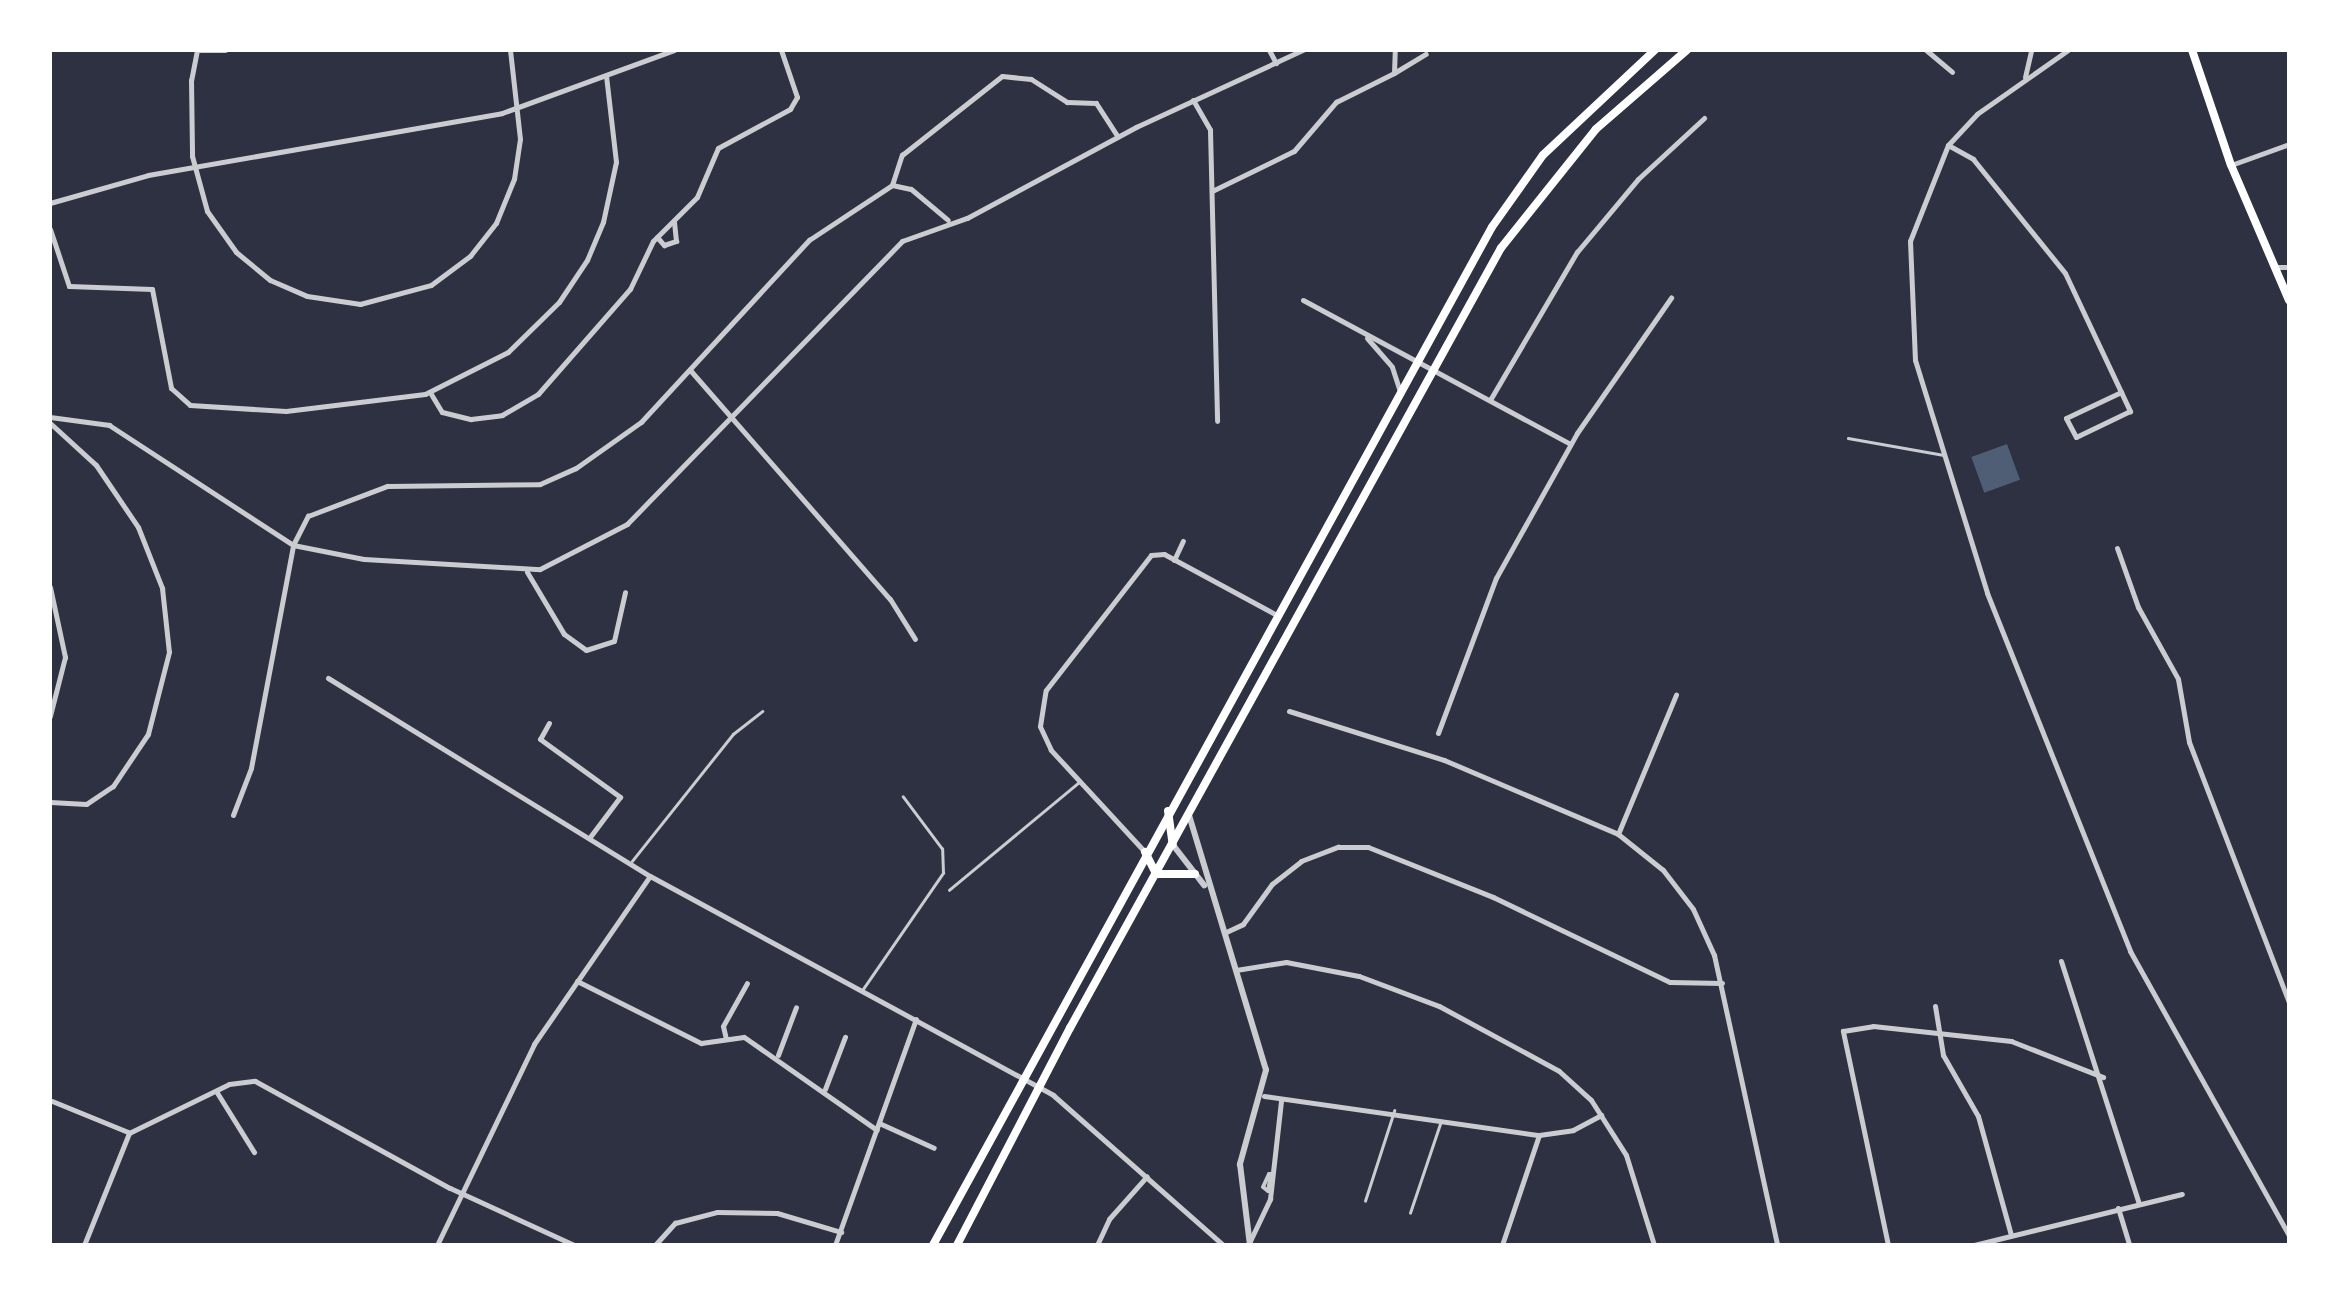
<!DOCTYPE html>
<style>
body{margin:0}
#map{position:relative;width:2339px;height:1295px;overflow:hidden;background:#2d3142;font-family:"Crimson Pro",serif}
div>[style]{position:absolute}
[style*='--x']{left:calc(var(--x)*1px);top:calc(var(--y)*1px);width:calc(var(--w)*1px);rotate:calc(var(--a)*1deg)}
.water>*{inset:0;background:#4f5d75;transform-origin:0 0}
.service>*{height:2.5px;margin:-1.25px;padding:0 1.25px;transform-origin:1.25px;border-radius:1.25px;background:#caccd0}
.pedestrian>*{height:4px;margin:-2px;padding:0 2px;transform-origin:2px;border-radius:2px;background:#caccd0}
.minor>*{height:5px;margin:-2.5px;padding:0 2.5px;transform-origin:2.5px;border-radius:2.5px;background:#caccd0}
.tertiary>*{height:6px;margin:-3px;padding:0 3px;transform-origin:3px;border-radius:3px;background:#caccd0}
.secondary>*{height:8px;margin:-4px;padding:0 4px;transform-origin:4px;border-radius:4px;background:#fff}
.primary>*{height:8px;margin:-4px;padding:0 4px;transform-origin:4px;border-radius:4px;background:#fff}
.tram>*{height:2.5px;margin:-1.25px;padding:0 1.25px;transform-origin:1.25px;border-radius:1.25px;background:#abadb3}
span{translate:-50% -50%;white-space:nowrap;text-align:center;line-height:1.15;-webkit-text-stroke:9px #fff;paint-order:stroke}
.frame{position:absolute;inset:0;border:52px solid #fff;pointer-events:none}
</style>
<div id="map">
<div class="water">
<i style="left:2007px;top:444px;width:38px;height:38px;rotate:70deg"></i>
</div>
<div class="service">
<i style="--x:1848;--y:438;--w:97;--a:10.1"></i>
<i style="--x:632;--y:861;--w:162;--a:-51.5"></i>
<i style="--x:733;--y:734;--w:37;--a:-38"></i>
<i style="--x:949;--y:890;--w:168;--a:-39.7"></i>
<i style="--x:863;--y:989;--w:141;--a:-55.4"></i>
<i style="--x:943;--y:873;--w:24;--a:-92"></i>
<i style="--x:942;--y:849;--w:65;--a:-126.9"></i>
<i style="--x:1365;--y:1201;--w:95;--a:-72.1"></i>
<i style="--x:1410;--y:1213;--w:97;--a:-71.4"></i>
</div>
<div class="pedestrian">
<i style="--x:1269;--y:1174;--w:2;--a:0"></i>
<i style="--x:1271;--y:1174;--w:17;--a:100"></i>
<i style="--x:1268;--y:1191;--w:6;--a:-141"></i>
<i style="--x:1263;--y:1187;--w:14;--a:-65"></i>
</div>
<div class="minor">
<i style="--x:225;--y:50;--w:28;--a:180"></i>
<i style="--x:197;--y:50;--w:31;--a:101"></i>
<i style="--x:191;--y:80;--w:76;--a:89.2"></i>
<i style="--x:192;--y:156;--w:57;--a:74.7"></i>
<i style="--x:207;--y:211;--w:50;--a:54.7"></i>
<i style="--x:236;--y:252;--w:44;--a:39.5"></i>
<i style="--x:270;--y:280;--w:40;--a:23.4"></i>
<i style="--x:307;--y:296;--w:54;--a:8.6"></i>
<i style="--x:360;--y:304;--w:73;--a:-15"></i>
<i style="--x:431;--y:285;--w:49;--a:-36.6"></i>
<i style="--x:470;--y:256;--w:42;--a:-51.8"></i>
<i style="--x:496;--y:223;--w:48;--a:-67.8"></i>
<i style="--x:514;--y:179;--w:40;--a:-81.5"></i>
<i style="--x:520;--y:139;--w:90;--a:-96.4"></i>
<i style="--x:1269;--y:50;--w:15;--a:62"></i>
<i style="--x:1926;--y:50;--w:34;--a:40"></i>
<i style="--x:2068;--y:50;--w:111;--a:144.9"></i>
<i style="--x:1977;--y:114;--w:42;--a:133.1"></i>
<i style="--x:1948;--y:145;--w:103;--a:111.6"></i>
<i style="--x:1910;--y:241;--w:119;--a:87.6"></i>
<i style="--x:1915;--y:360;--w:244;--a:72.8"></i>
<i style="--x:1987;--y:593;--w:386;--a:68.2"></i>
<i style="--x:2130;--y:951;--w:326;--a:60.8"></i>
<i style="--x:1394;--y:73;--w:37;--a:-31"></i>
<i style="--x:2025;--y:77;--w:28;--a:-77"></i>
<i style="--x:1193;--y:100;--w:34;--a:60"></i>
<i style="--x:1210;--y:130;--w:291;--a:88.6"></i>
<i style="--x:1948;--y:145;--w:29;--a:29"></i>
<i style="--x:1973;--y:159;--w:146;--a:51.1"></i>
<i style="--x:2065;--y:273;--w:153;--a:64.8"></i>
<i style="--x:2130;--y:411;--w:60;--a:154.3"></i>
<i style="--x:2076;--y:437;--w:21;--a:-118"></i>
<i style="--x:2066;--y:418;--w:61;--a:-25.3"></i>
<i style="--x:2231;--y:165;--w:62;--a:-19.9"></i>
<i style="--x:892;--y:185;--w:19;--a:12"></i>
<i style="--x:911;--y:189;--w:48;--a:40"></i>
<i style="--x:1212;--y:191;--w:91;--a:-26"></i>
<i style="--x:1294;--y:151;--w:65;--a:-49.4"></i>
<i style="--x:1336;--y:102;--w:65;--a:-26.6"></i>
<i style="--x:1394;--y:73;--w:23;--a:-88"></i>
<i style="--x:50;--y:203;--w:102;--a:-15.9"></i>
<i style="--x:148;--y:175;--w:359;--a:-9.9"></i>
<i style="--x:502;--y:113;--w:183;--a:-20.1"></i>
<i style="--x:50;--y:229;--w:60;--a:71.6"></i>
<i style="--x:69;--y:286;--w:83;--a:2.1"></i>
<i style="--x:152;--y:289;--w:101;--a:79.1"></i>
<i style="--x:171;--y:388;--w:25;--a:42"></i>
<i style="--x:190;--y:405;--w:96;--a:3.6"></i>
<i style="--x:286;--y:411;--w:140;--a:-7"></i>
<i style="--x:425;--y:394;--w:93;--a:-26.8"></i>
<i style="--x:508;--y:352;--w:71;--a:-44.4"></i>
<i style="--x:559;--y:302;--w:50;--a:-56.3"></i>
<i style="--x:587;--y:260;--w:41;--a:-67.2"></i>
<i style="--x:603;--y:222;--w:61;--a:-77.8"></i>
<i style="--x:616;--y:162;--w:87;--a:-96.6"></i>
<i style="--x:657;--y:237;--w:11;--a:49"></i>
<i style="--x:664;--y:245;--w:13;--a:-18"></i>
<i style="--x:676;--y:241;--w:20;--a:-96"></i>
<i style="--x:2275;--y:267;--w:14;--a:0"></i>
<i style="--x:1303;--y:300;--w:303;--a:28.3"></i>
<i style="--x:1367;--y:338;--w:38;--a:49"></i>
<i style="--x:1392;--y:367;--w:26;--a:72"></i>
<i style="--x:690;--y:370;--w:304;--a:48.9"></i>
<i style="--x:890;--y:599;--w:47;--a:58"></i>
<i style="--x:431;--y:394;--w:21;--a:59"></i>
<i style="--x:442;--y:412;--w:30;--a:14"></i>
<i style="--x:471;--y:419;--w:31;--a:-7"></i>
<i style="--x:502;--y:415;--w:42;--a:-30.3"></i>
<i style="--x:538;--y:394;--w:140;--a:-48.8"></i>
<i style="--x:630;--y:289;--w:53;--a:-64.4"></i>
<i style="--x:653;--y:241;--w:62;--a:-45"></i>
<i style="--x:697;--y:197;--w:53;--a:-66.8"></i>
<i style="--x:718;--y:148;--w:82;--a:-28.4"></i>
<i style="--x:790;--y:109;--w:14;--a:-60"></i>
<i style="--x:797;--y:97;--w:50;--a:-108.8"></i>
<i style="--x:1490;--y:400;--w:172;--a:-59.6"></i>
<i style="--x:1577;--y:252;--w:95;--a:-50.1"></i>
<i style="--x:1638;--y:179;--w:90;--a:-42.7"></i>
<i style="--x:50;--y:417;--w:60;--a:7.7"></i>
<i style="--x:109;--y:425;--w:220;--a:33.1"></i>
<i style="--x:293;--y:545;--w:72;--a:11.2"></i>
<i style="--x:364;--y:559;--w:176;--a:3.3"></i>
<i style="--x:540;--y:569;--w:98;--a:-27.3"></i>
<i style="--x:627;--y:524;--w:395;--a:-45.8"></i>
<i style="--x:902;--y:241;--w:69;--a:-19.5"></i>
<i style="--x:967;--y:218;--w:192;--a:-28.3"></i>
<i style="--x:1136;--y:127;--w:184;--a:-24.8"></i>
<i style="--x:50;--y:423;--w:62;--a:42.4"></i>
<i style="--x:96;--y:465;--w:75;--a:55.9"></i>
<i style="--x:138;--y:527;--w:66;--a:68.5"></i>
<i style="--x:162;--y:588;--w:64;--a:83.8"></i>
<i style="--x:169;--y:652;--w:85;--a:104.4"></i>
<i style="--x:148;--y:734;--w:63;--a:123.9"></i>
<i style="--x:113;--y:786;--w:32;--a:146"></i>
<i style="--x:86;--y:804;--w:36;--a:-177"></i>
<i style="--x:2117;--y:548;--w:63;--a:70.4"></i>
<i style="--x:2138;--y:607;--w:82;--a:60.9"></i>
<i style="--x:2178;--y:679;--w:64;--a:80.1"></i>
<i style="--x:2189;--y:742;--w:279;--a:69"></i>
<i style="--x:1174;--y:560;--w:21;--a:-65"></i>
<i style="--x:527;--y:572;--w:72;--a:59.2"></i>
<i style="--x:564;--y:634;--w:27;--a:36"></i>
<i style="--x:586;--y:650;--w:29;--a:-18"></i>
<i style="--x:614;--y:641;--w:50;--a:-77.3"></i>
<i style="--x:50;--y:587;--w:72;--a:77.9"></i>
<i style="--x:65;--y:657;--w:61;--a:104.3"></i>
<i style="--x:328;--y:678;--w:378;--a:31.6"></i>
<i style="--x:650;--y:876;--w:459;--a:28.5"></i>
<i style="--x:1053;--y:1095;--w:227;--a:41.4"></i>
<i style="--x:1289;--y:711;--w:163;--a:17.5"></i>
<i style="--x:1444;--y:760;--w:189;--a:23"></i>
<i style="--x:1618;--y:834;--w:58;--a:38.7"></i>
<i style="--x:1663;--y:870;--w:49;--a:52.4"></i>
<i style="--x:1693;--y:909;--w:51;--a:65.5"></i>
<i style="--x:1714;--y:955;--w:297;--a:77.7"></i>
<i style="--x:549;--y:723;--w:18;--a:119"></i>
<i style="--x:540;--y:739;--w:99;--a:35.9"></i>
<i style="--x:620;--y:797;--w:50;--a:126.9"></i>
<i style="--x:1438;--y:733;--w:165;--a:-69.5"></i>
<i style="--x:1496;--y:578;--w:166;--a:-60.8"></i>
<i style="--x:1577;--y:433;--w:165;--a:-55.2"></i>
<i style="--x:233;--y:815;--w:50;--a:-69"></i>
<i style="--x:251;--y:768;--w:227;--a:-79.3"></i>
<i style="--x:293;--y:545;--w:33;--a:-63"></i>
<i style="--x:308;--y:516;--w:85;--a:-20.8"></i>
<i style="--x:387;--y:486;--w:153;--a:-0.7"></i>
<i style="--x:540;--y:484;--w:39;--a:-24"></i>
<i style="--x:576;--y:468;--w:80;--a:-35.3"></i>
<i style="--x:641;--y:422;--w:248;--a:-47.3"></i>
<i style="--x:809;--y:240;--w:100;--a:-33.5"></i>
<i style="--x:892;--y:185;--w:32;--a:-72"></i>
<i style="--x:902;--y:155;--w:127;--a:-38.3"></i>
<i style="--x:1002;--y:76;--w:29;--a:6"></i>
<i style="--x:1031;--y:79;--w:43;--a:32.6"></i>
<i style="--x:1067;--y:102;--w:29;--a:2"></i>
<i style="--x:1096;--y:103;--w:40;--a:57.1"></i>
<i style="--x:1618;--y:834;--w:151;--a:-67.4"></i>
<i style="--x:1145;--y:852;--w:139;--a:-132.7"></i>
<i style="--x:1051;--y:750;--w:26;--a:-115"></i>
<i style="--x:1040;--y:726;--w:36;--a:-81"></i>
<i style="--x:1046;--y:690;--w:171;--a:-52.1"></i>
<i style="--x:1151;--y:555;--w:13;--a:-4"></i>
<i style="--x:1164;--y:554;--w:128;--a:28.4"></i>
<i style="--x:1224;--y:933;--w:21;--a:-25"></i>
<i style="--x:1243;--y:924;--w:49;--a:-54.1"></i>
<i style="--x:1272;--y:884;--w:37;--a:-38"></i>
<i style="--x:1301;--y:861;--w:40;--a:-21"></i>
<i style="--x:1338;--y:847;--w:30;--a:0"></i>
<i style="--x:1368;--y:847;--w:135;--a:21.8"></i>
<i style="--x:1493;--y:897;--w:196;--a:25.7"></i>
<i style="--x:1670;--y:982;--w:52;--a:1.1"></i>
<i style="--x:2061;--y:961;--w:255;--a:72.2"></i>
<i style="--x:1236;--y:970;--w:51;--a:-9.1"></i>
<i style="--x:1286;--y:962;--w:74;--a:10.9"></i>
<i style="--x:1359;--y:976;--w:85;--a:20.6"></i>
<i style="--x:1439;--y:1006;--w:136;--a:28.4"></i>
<i style="--x:1559;--y:1071;--w:43;--a:42.2"></i>
<i style="--x:1591;--y:1100;--w:65;--a:57.5"></i>
<i style="--x:1626;--y:1155;--w:94;--a:72.7"></i>
<i style="--x:577;--y:981;--w:139;--a:26.6"></i>
<i style="--x:701;--y:1043;--w:43;--a:-7.9"></i>
<i style="--x:744;--y:1037;--w:162;--a:35"></i>
<i style="--x:1935;--y:1006;--w:50;--a:80.7"></i>
<i style="--x:1943;--y:1055;--w:70;--a:60.2"></i>
<i style="--x:1978;--y:1116;--w:123;--a:74.5"></i>
<i style="--x:726;--y:1039;--w:13;--a:-103"></i>
<i style="--x:723;--y:1026;--w:49;--a:-60.8"></i>
<i style="--x:778;--y:1055;--w:51;--a:-69.4"></i>
<i style="--x:825;--y:1089;--w:56;--a:-69"></i>
<i style="--x:216;--y:1091;--w:72;--a:58.1"></i>
<i style="--x:1264;--y:1096;--w:278;--a:8.1"></i>
<i style="--x:1539;--y:1135;--w:34;--a:-8"></i>
<i style="--x:1573;--y:1130;--w:32;--a:-28"></i>
<i style="--x:52;--y:1101;--w:82;--a:22.2"></i>
<i style="--x:879;--y:1123;--w:60;--a:24.4"></i>
<i style="--x:129;--y:1133;--w:111;--a:-26.1"></i>
<i style="--x:229;--y:1084;--w:26;--a:-7"></i>
<i style="--x:255;--y:1081;--w:222;--a:28.8"></i>
<i style="--x:450;--y:1188;--w:136;--a:24.7"></i>
<i style="--x:2118;--y:1208;--w:39;--a:73"></i>
<i style="--x:1250;--y:1241;--w:47;--a:-64.5"></i>
<i style="--x:1270;--y:1199;--w:99;--a:-83.6"></i>
<i style="--x:84;--y:1245;--w:121;--a:-68.1"></i>
<i style="--x:437;--y:1245;--w:223;--a:-64.2"></i>
<i style="--x:534;--y:1044;--w:204;--a:-55.4"></i>
<i style="--x:655;--y:1245;--w:30;--a:-48"></i>
<i style="--x:675;--y:1223;--w:43;--a:-14.7"></i>
<i style="--x:717;--y:1212;--w:60;--a:1"></i>
<i style="--x:777;--y:1213;--w:67;--a:16.5"></i>
<i style="--x:835;--y:1245;--w:240;--a:-70.3"></i>
<i style="--x:1097;--y:1245;--w:29;--a:-65"></i>
<i style="--x:1109;--y:1219;--w:57;--a:-48.5"></i>
<i style="--x:1502;--y:1245;--w:116;--a:-71.4"></i>
<i style="--x:1888;--y:1245;--w:219;--a:-101.9"></i>
<i style="--x:1843;--y:1031;--w:30;--a:-9"></i>
<i style="--x:1873;--y:1026;--w:139;--a:6.2"></i>
<i style="--x:2011;--y:1041;--w:99;--a:21.4"></i>
<i style="--x:1974;--y:1245;--w:214;--a:-13.8"></i>
</div>
<div class="tertiary">
<i style="--x:1189;--y:815;--w:266;--a:73.2"></i>
<i style="--x:1266;--y:1070;--w:98;--a:105.5"></i>
<i style="--x:1240;--y:1164;--w:82;--a:83"></i>
<i style="--x:1173;--y:845;--w:51;--a:52.2"></i>
</div>
<div class="secondary">
<i style="--x:2192;--y:50;--w:121;--a:71.3"></i>
<i style="--x:2231;--y:165;--w:147;--a:66.8"></i>
</div>
<div class="primary">
<i style="--x:1168;--y:811;--w:34;--a:82"></i>
<i style="--x:1145;--y:852;--w:25;--a:63"></i>
<i style="--x:1156;--y:874;--w:39;--a:0"></i>
<i style="--x:933;--y:1245;--w:1161;--a:-61.23"></i>
<i style="--x:1492;--y:227;--w:88;--a:-54.7"></i>
<i style="--x:1543;--y:155;--w:154;--a:-43.2"></i>
<i style="--x:957;--y:1245;--w:245;--a:-62.5"></i>
<i style="--x:1070;--y:1028;--w:891;--a:-61.08"></i>
<i style="--x:1501;--y:248;--w:152;--a:-51.4"></i>
<i style="--x:1596;--y:129;--w:121;--a:-41"></i>
</div>
<div class="tram">
<i style="--x:2288;--y:1245;--w:1;--a:-45"></i>
</div>
<div class="frame"></div>
</div>
